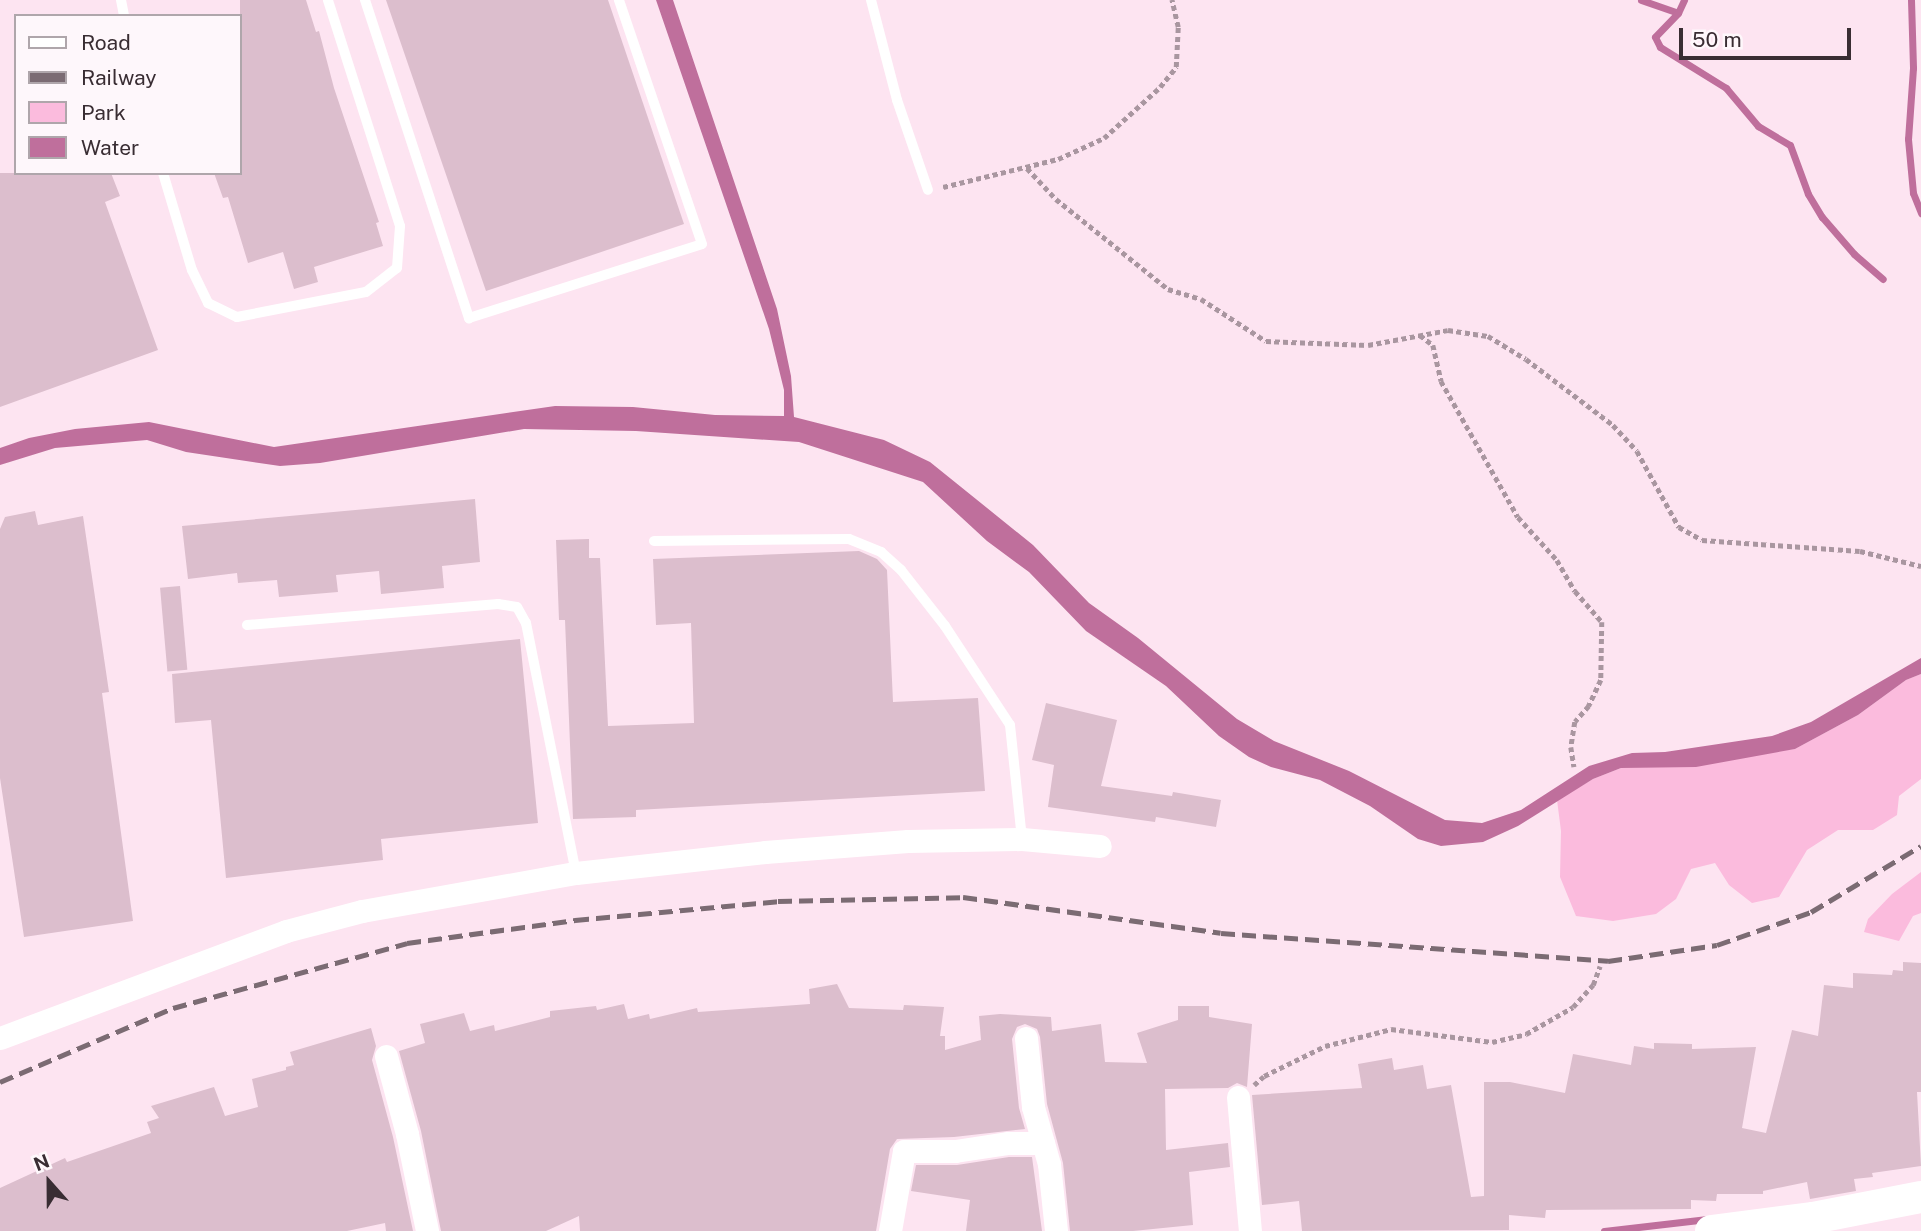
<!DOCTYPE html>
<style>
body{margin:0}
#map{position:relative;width:1921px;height:1231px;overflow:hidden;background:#fde4f1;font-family:"Public Sans",sans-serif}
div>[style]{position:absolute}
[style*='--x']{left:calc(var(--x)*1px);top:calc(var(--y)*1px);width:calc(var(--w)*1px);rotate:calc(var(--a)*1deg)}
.green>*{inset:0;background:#fbbbdd}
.water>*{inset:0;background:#bf6f9c}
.stream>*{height:7px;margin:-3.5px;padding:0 3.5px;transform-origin:3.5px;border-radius:3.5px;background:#bf6f9c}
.building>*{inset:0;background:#dcbecd;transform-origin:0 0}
.path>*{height:4.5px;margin-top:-2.25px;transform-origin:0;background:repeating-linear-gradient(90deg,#a996a0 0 5px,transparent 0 8.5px)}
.lane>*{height:10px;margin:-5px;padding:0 5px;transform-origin:5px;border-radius:5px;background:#fff}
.street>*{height:23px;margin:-11.5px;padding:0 11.5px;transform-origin:11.5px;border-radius:11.5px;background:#fff}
.secondary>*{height:32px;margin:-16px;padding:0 16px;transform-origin:16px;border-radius:16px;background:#fff}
.rail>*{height:5px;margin-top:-2.5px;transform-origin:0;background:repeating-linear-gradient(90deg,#7b6b73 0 14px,transparent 0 21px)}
span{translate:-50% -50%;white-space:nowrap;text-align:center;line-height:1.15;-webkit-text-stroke:5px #fef7fb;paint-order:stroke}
.legend{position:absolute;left:14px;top:14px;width:228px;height:161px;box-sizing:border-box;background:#fef7fb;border:2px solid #afa6ab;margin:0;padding:9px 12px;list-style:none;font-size:21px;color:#392d33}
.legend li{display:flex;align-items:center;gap:14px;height:35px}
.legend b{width:35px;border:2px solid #afa6ab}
.north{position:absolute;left:14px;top:1147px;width:70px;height:70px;-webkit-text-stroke:5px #fef7fb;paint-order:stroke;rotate:339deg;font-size:19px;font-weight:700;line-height:28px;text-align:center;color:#392d33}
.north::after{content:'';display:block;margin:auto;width:24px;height:32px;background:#392d33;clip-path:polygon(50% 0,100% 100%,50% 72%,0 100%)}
.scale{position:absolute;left:1679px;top:28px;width:172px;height:32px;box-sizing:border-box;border:4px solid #392d33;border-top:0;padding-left:9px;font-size:21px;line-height:24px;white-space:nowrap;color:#392d33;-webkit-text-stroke:5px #fef7fb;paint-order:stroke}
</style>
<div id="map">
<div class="green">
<i style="clip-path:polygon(1921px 674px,1921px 779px,1899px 796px,1897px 815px,1873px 830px,1838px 830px,1807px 850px,1779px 897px,1752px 903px,1729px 885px,1715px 863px,1691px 869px,1676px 899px,1656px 914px,1613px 921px,1576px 916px,1560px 877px,1561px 831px,1557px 800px,1593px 779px,1621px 768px,1795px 749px,1858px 715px,1906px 680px)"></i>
<i style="clip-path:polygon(1921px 872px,1921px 913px,1913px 916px,1899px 941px,1864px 932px,1868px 919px,1892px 894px)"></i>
</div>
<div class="water">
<i style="clip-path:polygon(656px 0,673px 0,777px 309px,791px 376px,794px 417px,884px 440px,930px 462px,1033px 545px,1089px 603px,1138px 638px,1237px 719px,1274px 741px,1349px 771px,1445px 820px,1482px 823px,1521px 810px,1589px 766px,1632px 753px,1665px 752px,1772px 736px,1811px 722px,1921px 658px,1921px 674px,1906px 680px,1858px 715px,1795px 749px,1696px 767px,1621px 768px,1593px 779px,1518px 826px,1483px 842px,1441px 846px,1418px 839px,1370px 806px,1320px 780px,1271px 767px,1249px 757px,1219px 736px,1166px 686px,1086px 631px,1029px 572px,987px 541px,923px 482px,799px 442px,636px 431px,524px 429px,320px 463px,280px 466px,186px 452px,147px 440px,55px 448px,0 465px,0 448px,29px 438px,75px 429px,149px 422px,274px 447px,555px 406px,633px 407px,715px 415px,784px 416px,784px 390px,769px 329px)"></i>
</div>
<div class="stream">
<i style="--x:1641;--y:0;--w:39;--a:19"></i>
<i style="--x:1684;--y:0;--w:14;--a:115"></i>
<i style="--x:1678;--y:13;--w:33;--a:134"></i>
<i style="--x:1655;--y:37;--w:11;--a:63"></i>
<i style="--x:1660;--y:47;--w:78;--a:31.8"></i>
<i style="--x:1726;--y:88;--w:50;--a:49.9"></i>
<i style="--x:1758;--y:126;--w:37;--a:31"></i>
<i style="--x:1790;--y:145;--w:52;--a:69.8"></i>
<i style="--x:1808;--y:194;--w:27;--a:59"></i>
<i style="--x:1822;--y:217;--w:49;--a:49.1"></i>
<i style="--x:1854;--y:254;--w:38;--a:41"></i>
<i style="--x:1911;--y:0;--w:68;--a:88.3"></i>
<i style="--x:1913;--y:68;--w:71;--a:94"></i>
<i style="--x:1908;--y:139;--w:54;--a:84.7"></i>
<i style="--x:1913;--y:193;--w:22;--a:68"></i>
<i style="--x:1604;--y:1231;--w:104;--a:-6.6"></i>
</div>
<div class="building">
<i style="clip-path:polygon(240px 0,306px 0,316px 32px,319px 31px,334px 88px,379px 222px,376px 223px,383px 246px,314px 267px,318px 282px,294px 289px,283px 252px,248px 263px,228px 197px,223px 198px,214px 173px,240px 173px)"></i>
<i style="clip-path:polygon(386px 0,608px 0,684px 224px,486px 291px)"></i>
<i style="clip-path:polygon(0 173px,111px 173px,120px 196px,105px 202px,158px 350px,0 407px)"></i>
<i style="clip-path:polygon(475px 499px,480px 562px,442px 566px,444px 588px,381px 594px,379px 571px,336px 575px,338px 592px,279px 597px,277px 580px,238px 583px,237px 573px,188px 579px,182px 526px)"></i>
<i style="clip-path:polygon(35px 511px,38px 525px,83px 516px,109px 692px,102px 693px,133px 921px,24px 937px,0 778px,0 529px,5px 517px)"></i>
<i style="clip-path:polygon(589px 539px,589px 558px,600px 558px,608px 726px,694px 723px,691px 623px,656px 625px,653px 559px,859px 551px,877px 559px,887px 570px,893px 702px,978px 698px,985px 791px,636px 810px,636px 817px,573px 819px,565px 620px,559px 620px,556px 540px)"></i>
<i style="left:180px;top:586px;width:84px;height:20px;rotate:85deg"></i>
<i style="clip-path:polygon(520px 639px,538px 823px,381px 839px,383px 860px,226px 878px,211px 720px,175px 723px,172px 674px)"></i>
<i style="clip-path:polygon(1046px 703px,1117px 720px,1101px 786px,1172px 796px,1173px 792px,1221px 800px,1216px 827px,1156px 817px,1155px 822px,1048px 807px,1054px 765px,1032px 760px)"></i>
<i style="clip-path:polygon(1903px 962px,1921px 963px,1921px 1092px,1917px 1092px,1921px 1166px,1872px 1173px,1873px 1177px,1854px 1179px,1856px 1191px,1810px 1199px,1807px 1182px,1763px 1191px,1763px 1194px,1717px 1194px,1716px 1201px,1691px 1200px,1691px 1209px,1546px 1210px,1545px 1218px,1509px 1215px,1509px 1230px,1302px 1231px,1299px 1201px,1262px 1205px,1252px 1095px,1362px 1088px,1358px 1064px,1392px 1058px,1394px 1070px,1423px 1065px,1427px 1089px,1451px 1085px,1471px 1197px,1484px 1196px,1484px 1082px,1510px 1082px,1565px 1093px,1573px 1054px,1631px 1065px,1634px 1046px,1654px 1049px,1654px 1043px,1692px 1044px,1692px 1049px,1756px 1047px,1742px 1128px,1766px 1133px,1792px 1030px,1818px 1036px,1824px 985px,1853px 988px,1853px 973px,1892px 975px,1893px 970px,1903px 971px)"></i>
<i style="clip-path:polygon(837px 984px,849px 1008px,903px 1010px,904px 1005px,944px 1007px,940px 1036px,945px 1036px,945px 1050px,981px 1040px,979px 1016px,1000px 1014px,1051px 1017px,1052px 1031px,1101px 1024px,1105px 1062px,1147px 1063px,1137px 1033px,1178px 1020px,1178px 1006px,1209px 1006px,1209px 1017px,1252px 1024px,1247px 1087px,1237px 1083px,1228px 1088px,1165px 1089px,1166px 1150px,1228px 1143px,1230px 1167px,1189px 1172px,1193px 1225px,1133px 1231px,1070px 1231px,1063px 1163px,1047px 1104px,1040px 1037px,1037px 1029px,1025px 1024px,1017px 1027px,1012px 1039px,1019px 1108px,1025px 1129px,954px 1137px,897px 1139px,890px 1149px,876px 1231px,580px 1231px,579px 1216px,546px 1231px,441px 1231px,421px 1131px,399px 1051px,425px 1043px,420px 1024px,464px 1013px,470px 1031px,494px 1025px,495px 1031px,550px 1017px,550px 1011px,596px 1006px,597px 1010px,624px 1004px,628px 1019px,649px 1014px,650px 1019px,697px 1008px,698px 1012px,810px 1004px,809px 989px)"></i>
<i style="clip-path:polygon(371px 1028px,376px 1046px,372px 1060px,393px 1137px,413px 1231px,386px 1231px,385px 1223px,347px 1231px,0 1231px,0 1188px,65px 1158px,67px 1162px,151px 1133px,147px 1122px,159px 1118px,151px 1106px,214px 1087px,225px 1116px,258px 1107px,252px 1079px,286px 1070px,286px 1067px,294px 1065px,290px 1052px)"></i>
<i style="clip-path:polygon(1009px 1157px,1032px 1157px,1042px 1231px,966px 1231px,970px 1200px,911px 1191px,916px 1165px,957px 1165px)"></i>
</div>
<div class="path">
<i style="--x:1027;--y:168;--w:42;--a:46.9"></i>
<i style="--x:1056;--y:199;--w:144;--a:38.8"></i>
<i style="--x:1168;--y:289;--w:34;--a:17"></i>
<i style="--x:1201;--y:299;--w:77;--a:32.9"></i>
<i style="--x:1266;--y:341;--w:102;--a:2.2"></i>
<i style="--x:1368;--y:345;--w:81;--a:-10.6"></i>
<i style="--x:1448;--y:330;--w:40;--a:8.5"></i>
<i style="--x:1488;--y:336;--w:44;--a:31.2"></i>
<i style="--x:1526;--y:359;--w:109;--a:37.2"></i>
<i style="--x:1613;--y:425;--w:35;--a:47"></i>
<i style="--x:1637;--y:451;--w:87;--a:61.1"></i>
<i style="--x:1679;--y:527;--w:26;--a:29"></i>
<i style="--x:1702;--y:540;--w:158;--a:4"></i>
<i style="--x:1860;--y:551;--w:63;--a:13.8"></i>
<i style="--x:943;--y:187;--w:118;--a:-13.7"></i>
<i style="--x:1058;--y:159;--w:51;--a:-24.5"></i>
<i style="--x:1104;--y:138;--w:76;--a:-42.3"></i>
<i style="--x:1160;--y:87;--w:26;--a:-51"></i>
<i style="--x:1176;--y:67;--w:40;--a:-87.1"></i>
<i style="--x:1178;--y:27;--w:28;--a:-103"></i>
<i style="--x:1420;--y:335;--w:16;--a:38"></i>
<i style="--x:1433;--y:345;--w:37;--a:77"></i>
<i style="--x:1441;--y:381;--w:156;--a:60.5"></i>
<i style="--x:1518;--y:517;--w:58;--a:47.8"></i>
<i style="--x:1557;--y:560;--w:36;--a:60"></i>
<i style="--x:1575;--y:591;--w:41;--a:48.9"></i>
<i style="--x:1602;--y:622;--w:58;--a:91"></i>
<i style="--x:1601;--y:680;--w:29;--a:115"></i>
<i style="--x:1589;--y:706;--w:21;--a:131"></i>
<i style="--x:1575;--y:722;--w:25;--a:99"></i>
<i style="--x:1571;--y:747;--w:20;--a:81"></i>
<i style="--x:1254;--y:1085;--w:13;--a:-42"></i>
<i style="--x:1264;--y:1076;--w:68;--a:-26.2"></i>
<i style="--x:1325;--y:1046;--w:68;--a:-14.4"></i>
<i style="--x:1391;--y:1029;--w:102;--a:7.3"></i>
<i style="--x:1492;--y:1042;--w:35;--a:-13"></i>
<i style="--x:1526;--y:1034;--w:54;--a:-29.9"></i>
<i style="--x:1573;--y:1007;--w:30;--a:-48"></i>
<i style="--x:1593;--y:985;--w:20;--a:-70"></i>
</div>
<div class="lane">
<i style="--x:121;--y:0;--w:16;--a:79"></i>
<i style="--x:365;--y:0;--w:335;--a:71.9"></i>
<i style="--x:469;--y:318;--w:244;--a:-17.6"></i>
<i style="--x:702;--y:244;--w:258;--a:-108.8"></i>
<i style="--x:871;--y:0;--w:103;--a:75.4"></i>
<i style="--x:897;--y:100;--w:95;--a:71"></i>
<i style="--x:163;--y:173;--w:101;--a:73.4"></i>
<i style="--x:192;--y:270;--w:37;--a:64"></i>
<i style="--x:208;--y:303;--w:32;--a:26"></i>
<i style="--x:237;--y:317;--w:131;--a:-11"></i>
<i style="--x:366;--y:292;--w:39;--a:-38"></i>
<i style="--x:397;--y:268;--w:42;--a:-85.9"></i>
<i style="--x:400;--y:226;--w:237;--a:-107.7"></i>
<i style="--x:654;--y:541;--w:195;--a:-0.6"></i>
<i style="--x:849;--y:539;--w:35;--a:22"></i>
<i style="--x:881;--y:552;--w:27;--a:42"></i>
<i style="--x:901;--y:570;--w:71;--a:51.8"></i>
<i style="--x:945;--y:626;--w:118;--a:56.7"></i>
<i style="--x:1010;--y:725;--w:115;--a:84"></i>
<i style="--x:247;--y:625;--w:252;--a:-4.8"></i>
<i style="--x:498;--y:604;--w:19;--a:9"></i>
<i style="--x:517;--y:607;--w:18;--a:61"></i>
<i style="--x:526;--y:623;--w:255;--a:78.7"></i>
</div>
<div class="street">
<i style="--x:0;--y:1038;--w:305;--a:-20.5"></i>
<i style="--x:286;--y:931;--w:79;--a:-14.7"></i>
<i style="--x:362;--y:911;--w:217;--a:-10.1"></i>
<i style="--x:576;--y:873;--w:190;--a:-6.3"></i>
<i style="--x:765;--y:852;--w:143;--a:-4.4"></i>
<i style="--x:908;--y:841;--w:114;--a:-1"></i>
<i style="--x:1022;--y:839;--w:78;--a:5.1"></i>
<i style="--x:1026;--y:1038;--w:69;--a:84.2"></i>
<i style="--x:1033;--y:1107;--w:59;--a:74.3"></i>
<i style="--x:1049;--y:1164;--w:67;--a:84"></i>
<i style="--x:386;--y:1056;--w:81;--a:74.9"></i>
<i style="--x:407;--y:1134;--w:99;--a:78.3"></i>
<i style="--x:1238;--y:1097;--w:135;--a:84.9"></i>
<i style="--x:890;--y:1231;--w:81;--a:-80.1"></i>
<i style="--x:904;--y:1151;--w:51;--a:0"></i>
<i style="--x:955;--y:1151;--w:54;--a:-8.6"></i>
<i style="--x:1008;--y:1143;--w:35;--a:0"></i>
</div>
<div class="secondary">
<i style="--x:1711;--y:1231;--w:103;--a:-7.3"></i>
<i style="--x:1813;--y:1218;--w:110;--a:-11"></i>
</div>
<div class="rail">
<i style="--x:0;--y:1082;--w:188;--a:-23.2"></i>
<i style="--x:173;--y:1008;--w:243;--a:-15.5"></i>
<i style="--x:407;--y:943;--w:170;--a:-7.8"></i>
<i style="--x:575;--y:920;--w:204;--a:-5.3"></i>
<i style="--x:778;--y:901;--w:185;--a:-1.2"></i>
<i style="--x:963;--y:897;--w:260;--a:7.9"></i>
<i style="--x:1221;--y:933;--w:388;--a:4.1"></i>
<i style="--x:1608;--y:961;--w:110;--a:-8.4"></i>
<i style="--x:1717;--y:945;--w:100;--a:-19.3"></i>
<i style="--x:1811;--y:912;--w:128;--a:-31"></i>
</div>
<ul class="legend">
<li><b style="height:9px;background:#fff"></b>Road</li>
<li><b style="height:9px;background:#7b6b73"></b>Railway</li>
<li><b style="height:19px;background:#fbbbdd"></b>Park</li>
<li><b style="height:19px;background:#bf6f9c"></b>Water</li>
</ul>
<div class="north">N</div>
<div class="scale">50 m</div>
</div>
